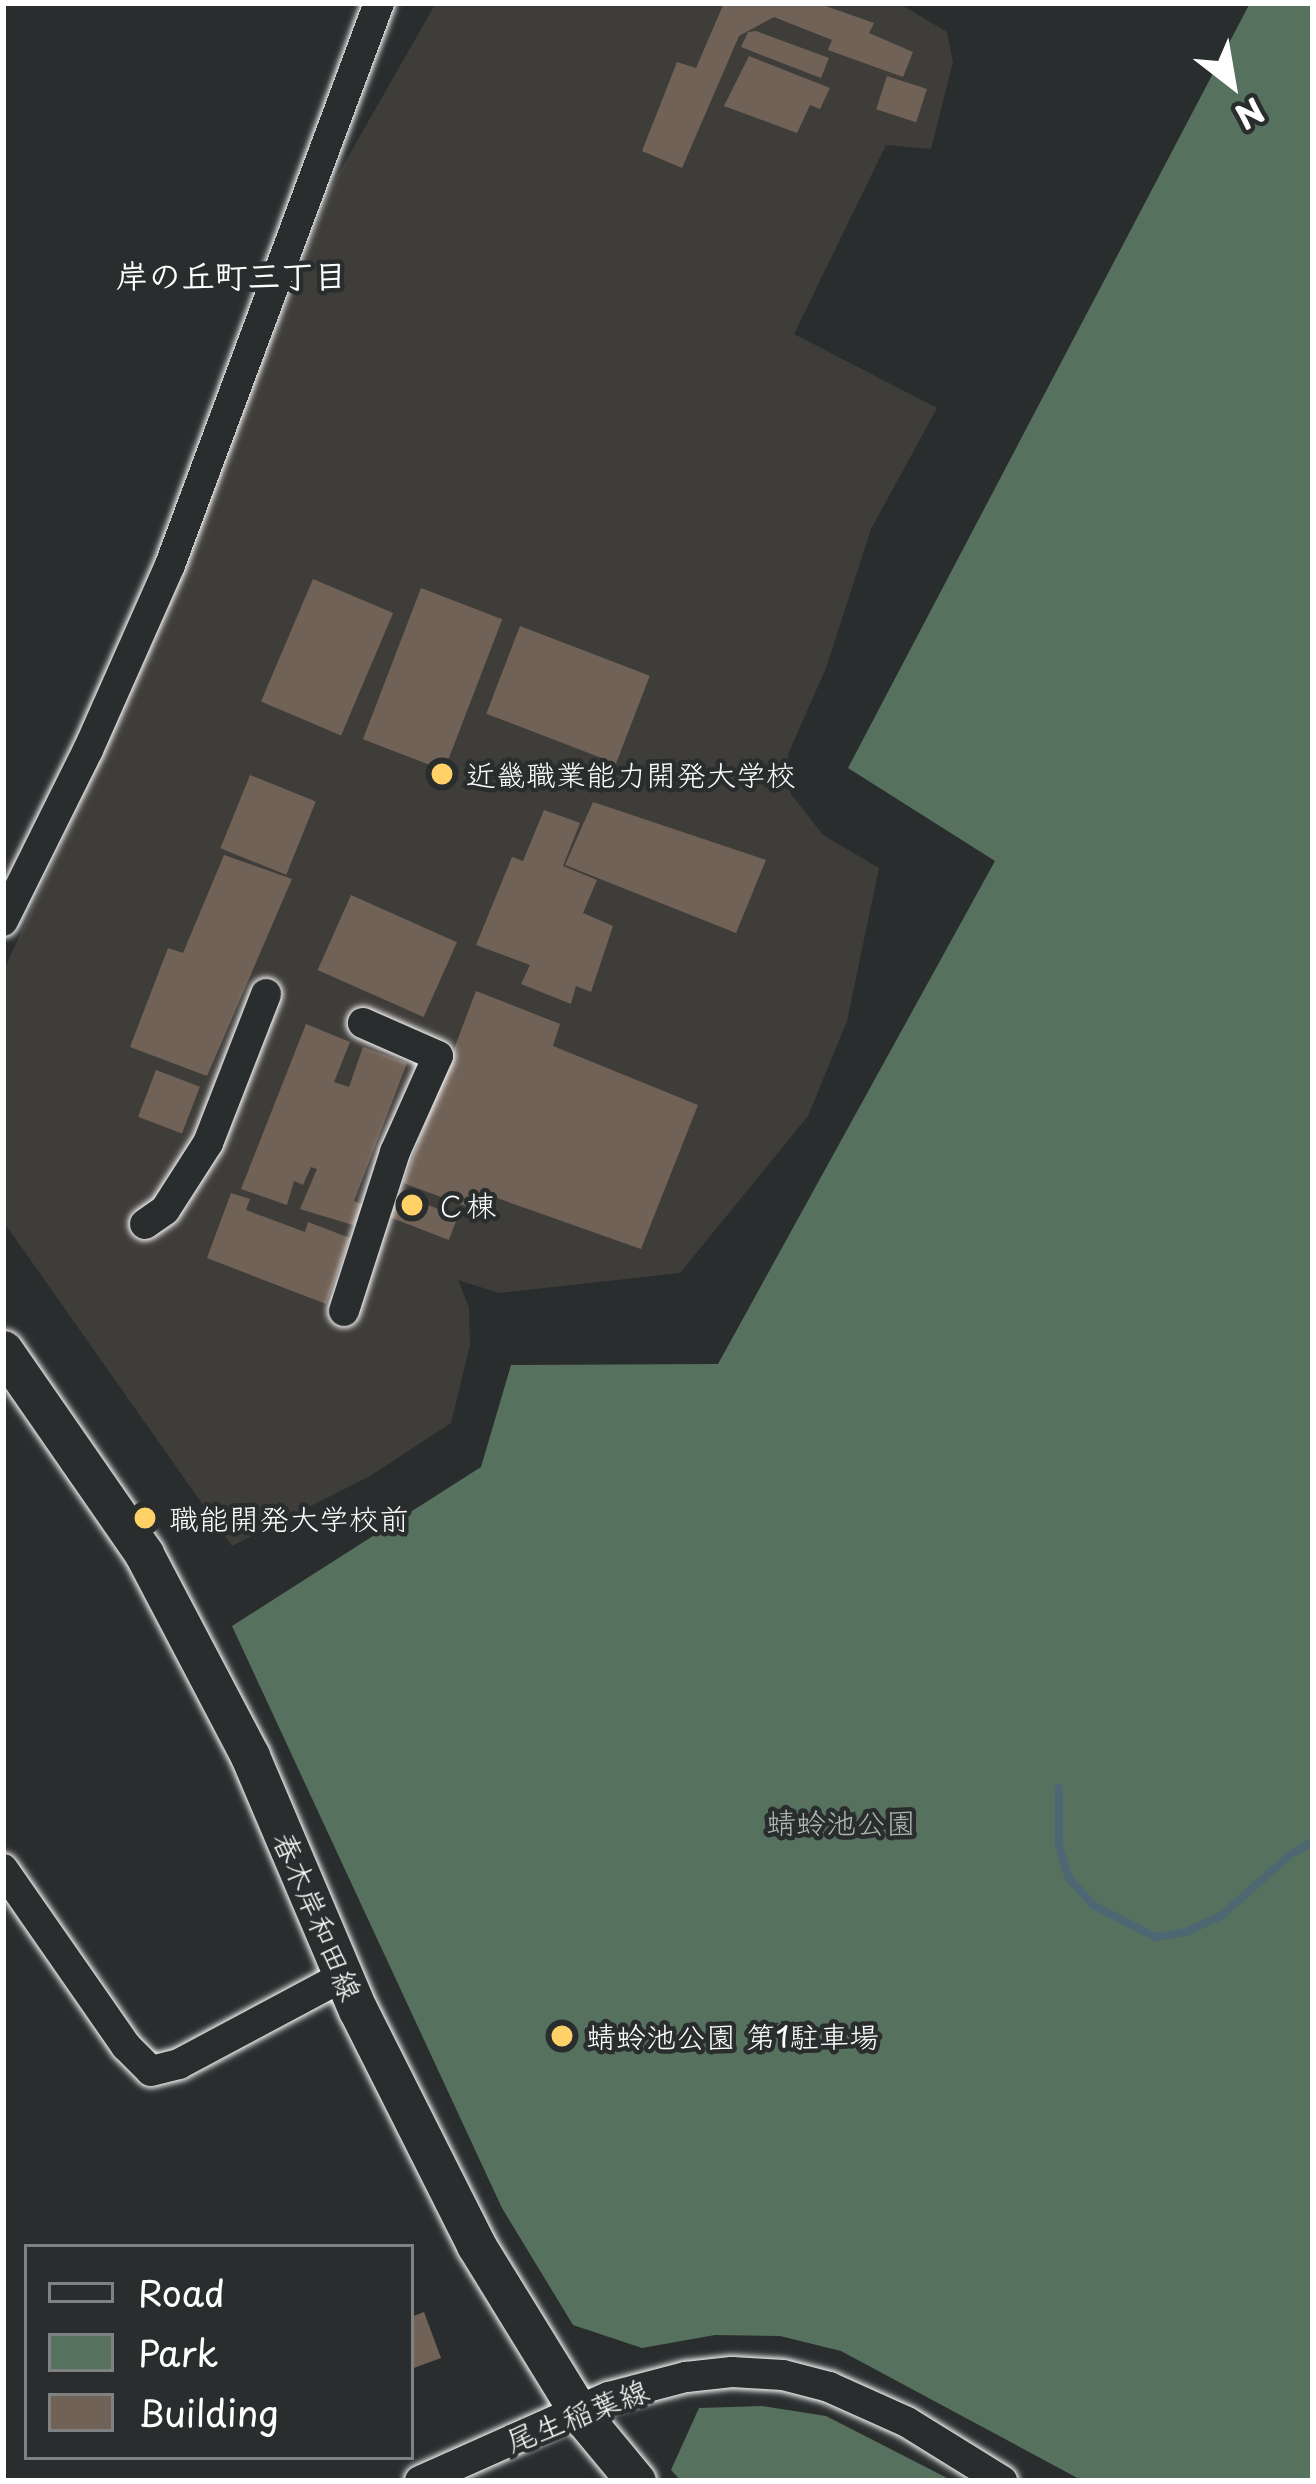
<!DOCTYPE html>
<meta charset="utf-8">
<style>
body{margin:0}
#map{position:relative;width:1316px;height:2484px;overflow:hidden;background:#2a2d2e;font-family:"Playpen Sans","Klee One",sans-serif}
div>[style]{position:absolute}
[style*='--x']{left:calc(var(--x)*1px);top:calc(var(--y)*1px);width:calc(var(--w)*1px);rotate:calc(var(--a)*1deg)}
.built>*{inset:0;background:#3f3d3a}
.green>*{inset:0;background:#57715f}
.stream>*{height:8px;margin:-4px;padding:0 4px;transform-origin:4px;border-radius:4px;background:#4d6872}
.building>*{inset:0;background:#716257;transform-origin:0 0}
.roads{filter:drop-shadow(0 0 3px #fff) drop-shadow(0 0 3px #fff)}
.minor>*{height:30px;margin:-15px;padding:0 15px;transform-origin:15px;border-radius:15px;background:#2a2d2e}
.major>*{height:39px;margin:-19.5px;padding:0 19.5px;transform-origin:19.5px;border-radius:19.5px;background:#2a2d2e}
.dots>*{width:33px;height:33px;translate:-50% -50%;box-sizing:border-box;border:6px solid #2a2d2e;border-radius:50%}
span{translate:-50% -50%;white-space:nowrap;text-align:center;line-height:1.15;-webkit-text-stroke:9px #2a2d2e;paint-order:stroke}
.poi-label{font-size:30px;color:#fff}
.left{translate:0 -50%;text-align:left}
.park-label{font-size:30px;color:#abb8af}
.street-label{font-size:30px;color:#fff}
.neighbourhood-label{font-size:33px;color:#fff;font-weight:700}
.frame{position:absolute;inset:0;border:6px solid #fff;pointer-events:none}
.legend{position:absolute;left:24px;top:2244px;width:390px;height:216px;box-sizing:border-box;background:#2a2d2e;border:3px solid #7f8182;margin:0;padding:15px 21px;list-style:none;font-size:36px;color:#fff}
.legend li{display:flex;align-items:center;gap:24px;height:60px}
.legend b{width:60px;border:3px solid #7f8182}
.north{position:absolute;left:1172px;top:24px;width:120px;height:120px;-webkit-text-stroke:9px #2a2d2e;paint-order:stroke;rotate:149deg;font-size:33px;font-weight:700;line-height:48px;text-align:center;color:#fff}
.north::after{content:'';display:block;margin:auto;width:42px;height:54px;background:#fff;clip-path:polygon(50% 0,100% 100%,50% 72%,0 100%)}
</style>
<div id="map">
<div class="built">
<i style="clip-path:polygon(436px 3px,898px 3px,947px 32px,953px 62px,931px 149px,886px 145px,794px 334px,937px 408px,871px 529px,826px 668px,788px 754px,791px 794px,823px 835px,879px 868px,847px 1021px,808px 1116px,680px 1273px,499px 1293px,458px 1280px,469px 1308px,470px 1345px,451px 1423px,370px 1476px,232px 1546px,3px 1221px,3px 972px,153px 642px,332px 185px)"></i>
</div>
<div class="green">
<i style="clip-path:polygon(1250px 3px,1313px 3px,1313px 2481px,1083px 2481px,841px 2351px,780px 2336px,715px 2335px,642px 2348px,573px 2325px,502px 2208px,232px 1626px,481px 1467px,511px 1365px,718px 1364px,995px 861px,848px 768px)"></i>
<i style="clip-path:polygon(762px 2406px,826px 2416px,953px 2481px,681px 2481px,671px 2470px,699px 2408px)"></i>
</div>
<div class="stream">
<i style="--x:1059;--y:1788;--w:58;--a:90"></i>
<i style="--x:1059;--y:1846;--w:34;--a:73"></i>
<i style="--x:1069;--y:1878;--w:36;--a:48"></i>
<i style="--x:1093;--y:1905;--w:70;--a:27.3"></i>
<i style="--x:1155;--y:1937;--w:31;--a:-9"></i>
<i style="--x:1186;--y:1932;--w:40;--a:-25"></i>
<i style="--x:1222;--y:1915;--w:92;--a:-41.5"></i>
<i style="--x:1291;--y:1854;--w:25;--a:-29"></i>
</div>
<div class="building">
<i style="clip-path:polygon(724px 3px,817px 3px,874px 23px,869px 33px,913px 52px,903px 77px,828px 50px,832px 40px,774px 17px,739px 36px,682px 168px,642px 151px,677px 62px,696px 68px)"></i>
<i style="clip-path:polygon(756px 31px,829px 58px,821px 78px,741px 47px,748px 32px)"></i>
<i style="clip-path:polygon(749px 56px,830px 88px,820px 109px,810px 105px,797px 133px,724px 106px)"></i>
<i style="left:887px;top:76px;width:42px;height:35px;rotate:18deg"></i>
<i style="left:313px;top:579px;width:87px;height:133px;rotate:23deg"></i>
<i style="left:421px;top:588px;width:87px;height:162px;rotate:21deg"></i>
<i style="left:520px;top:626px;width:139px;height:94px;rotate:21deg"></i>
<i style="left:250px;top:775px;width:71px;height:79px;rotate:22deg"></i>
<i style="clip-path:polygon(593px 802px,766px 860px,736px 933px,565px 865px)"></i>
<i style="clip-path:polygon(544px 810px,580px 823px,563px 866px,597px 880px,583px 913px,613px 926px,591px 992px,576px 986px,571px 1004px,521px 984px,530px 965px,476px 945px,512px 857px,523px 861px)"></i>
<i style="clip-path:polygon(224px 855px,292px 879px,207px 1076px,130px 1047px,168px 948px,183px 953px)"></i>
<i style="left:351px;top:895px;width:116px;height:82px;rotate:24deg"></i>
<i style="clip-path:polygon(476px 991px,560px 1024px,553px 1046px,698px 1105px,641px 1249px,497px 1198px,490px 1215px,403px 1183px)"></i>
<i style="clip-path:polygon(306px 1024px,350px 1042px,334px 1082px,349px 1087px,363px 1047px,407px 1063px,354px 1201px,363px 1205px,356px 1226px,300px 1209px,317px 1169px,311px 1167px,303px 1185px,294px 1181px,287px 1205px,241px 1189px)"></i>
<i style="left:156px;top:1070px;width:47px;height:50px;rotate:21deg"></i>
<i style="clip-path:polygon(231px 1193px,250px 1199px,246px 1210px,305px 1232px,308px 1222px,350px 1238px,326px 1304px,207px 1258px)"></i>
<i style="left:399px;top:1194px;width:63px;height:25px;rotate:21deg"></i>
<i style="clip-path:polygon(424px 2312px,441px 2358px,411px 2369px,411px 2317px)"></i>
</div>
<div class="roads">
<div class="minor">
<i style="--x:3;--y:921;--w:191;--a:-63.6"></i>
<i style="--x:88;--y:750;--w:202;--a:-66.1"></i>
<i style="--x:170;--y:565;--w:600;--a:-69.6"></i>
<i style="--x:145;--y:1224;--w:24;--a:-35"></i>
<i style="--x:165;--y:1210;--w:80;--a:-57.3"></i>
<i style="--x:208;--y:1143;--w:160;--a:-68.7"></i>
<i style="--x:344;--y:1311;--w:167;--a:-72.2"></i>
<i style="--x:395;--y:1152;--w:105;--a:-65.9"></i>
<i style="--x:438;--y:1056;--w:82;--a:-156.3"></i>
<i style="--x:3;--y:1869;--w:216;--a:55.2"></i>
<i style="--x:126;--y:2046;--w:35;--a:45"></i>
<i style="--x:151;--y:2071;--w:29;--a:-14"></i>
<i style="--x:179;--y:2064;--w:187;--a:-28.1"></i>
<i style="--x:420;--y:2481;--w:207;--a:-24"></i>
<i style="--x:609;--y:2397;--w:80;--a:-14.6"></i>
<i style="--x:686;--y:2377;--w:46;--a:-6.2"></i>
<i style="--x:732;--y:2372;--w:51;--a:3.4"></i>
<i style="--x:783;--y:2375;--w:48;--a:14.6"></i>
<i style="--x:829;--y:2387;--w:85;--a:24.2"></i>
<i style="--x:907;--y:2422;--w:112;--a:31.8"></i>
</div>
<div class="major">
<i style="--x:3;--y:1350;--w:248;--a:55.3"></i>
<i style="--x:144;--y:1554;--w:228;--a:62.3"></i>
<i style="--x:250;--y:1756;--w:276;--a:67"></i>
<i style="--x:358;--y:2010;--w:263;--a:63.3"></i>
<i style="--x:476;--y:2245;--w:195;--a:58.4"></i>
<i style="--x:578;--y:2411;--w:91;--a:50.4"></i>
</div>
</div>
<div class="dots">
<i style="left:442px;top:774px;background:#ffd166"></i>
<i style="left:412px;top:1205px;background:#ffd166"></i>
<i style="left:145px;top:1518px;background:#ffd166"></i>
<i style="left:562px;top:2036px;background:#ffd166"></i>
</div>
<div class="poi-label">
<span class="left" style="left:466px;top:774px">近畿職業能力開発大学校</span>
<span class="left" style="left:436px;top:1205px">Ｃ棟</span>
<span class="left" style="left:169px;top:1518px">職能開発大学校前</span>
<span class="left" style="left:586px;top:2036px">蜻蛉池公園 第1駐車場</span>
</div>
<div class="park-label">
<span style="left:841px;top:1822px">蜻蛉池公園</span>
</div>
<div class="street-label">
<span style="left:318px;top:1916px;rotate:67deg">春木岸和田線</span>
<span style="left:577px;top:2415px;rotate:-21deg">尾生稲葉線</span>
</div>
<div class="neighbourhood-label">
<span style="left:231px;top:275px">岸の丘町三丁目</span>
</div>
<div class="frame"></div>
<ul class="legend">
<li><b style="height:15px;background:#2a2d2e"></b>Road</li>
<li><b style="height:33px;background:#57715f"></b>Park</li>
<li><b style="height:33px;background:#716257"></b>Building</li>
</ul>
<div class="north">N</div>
</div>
